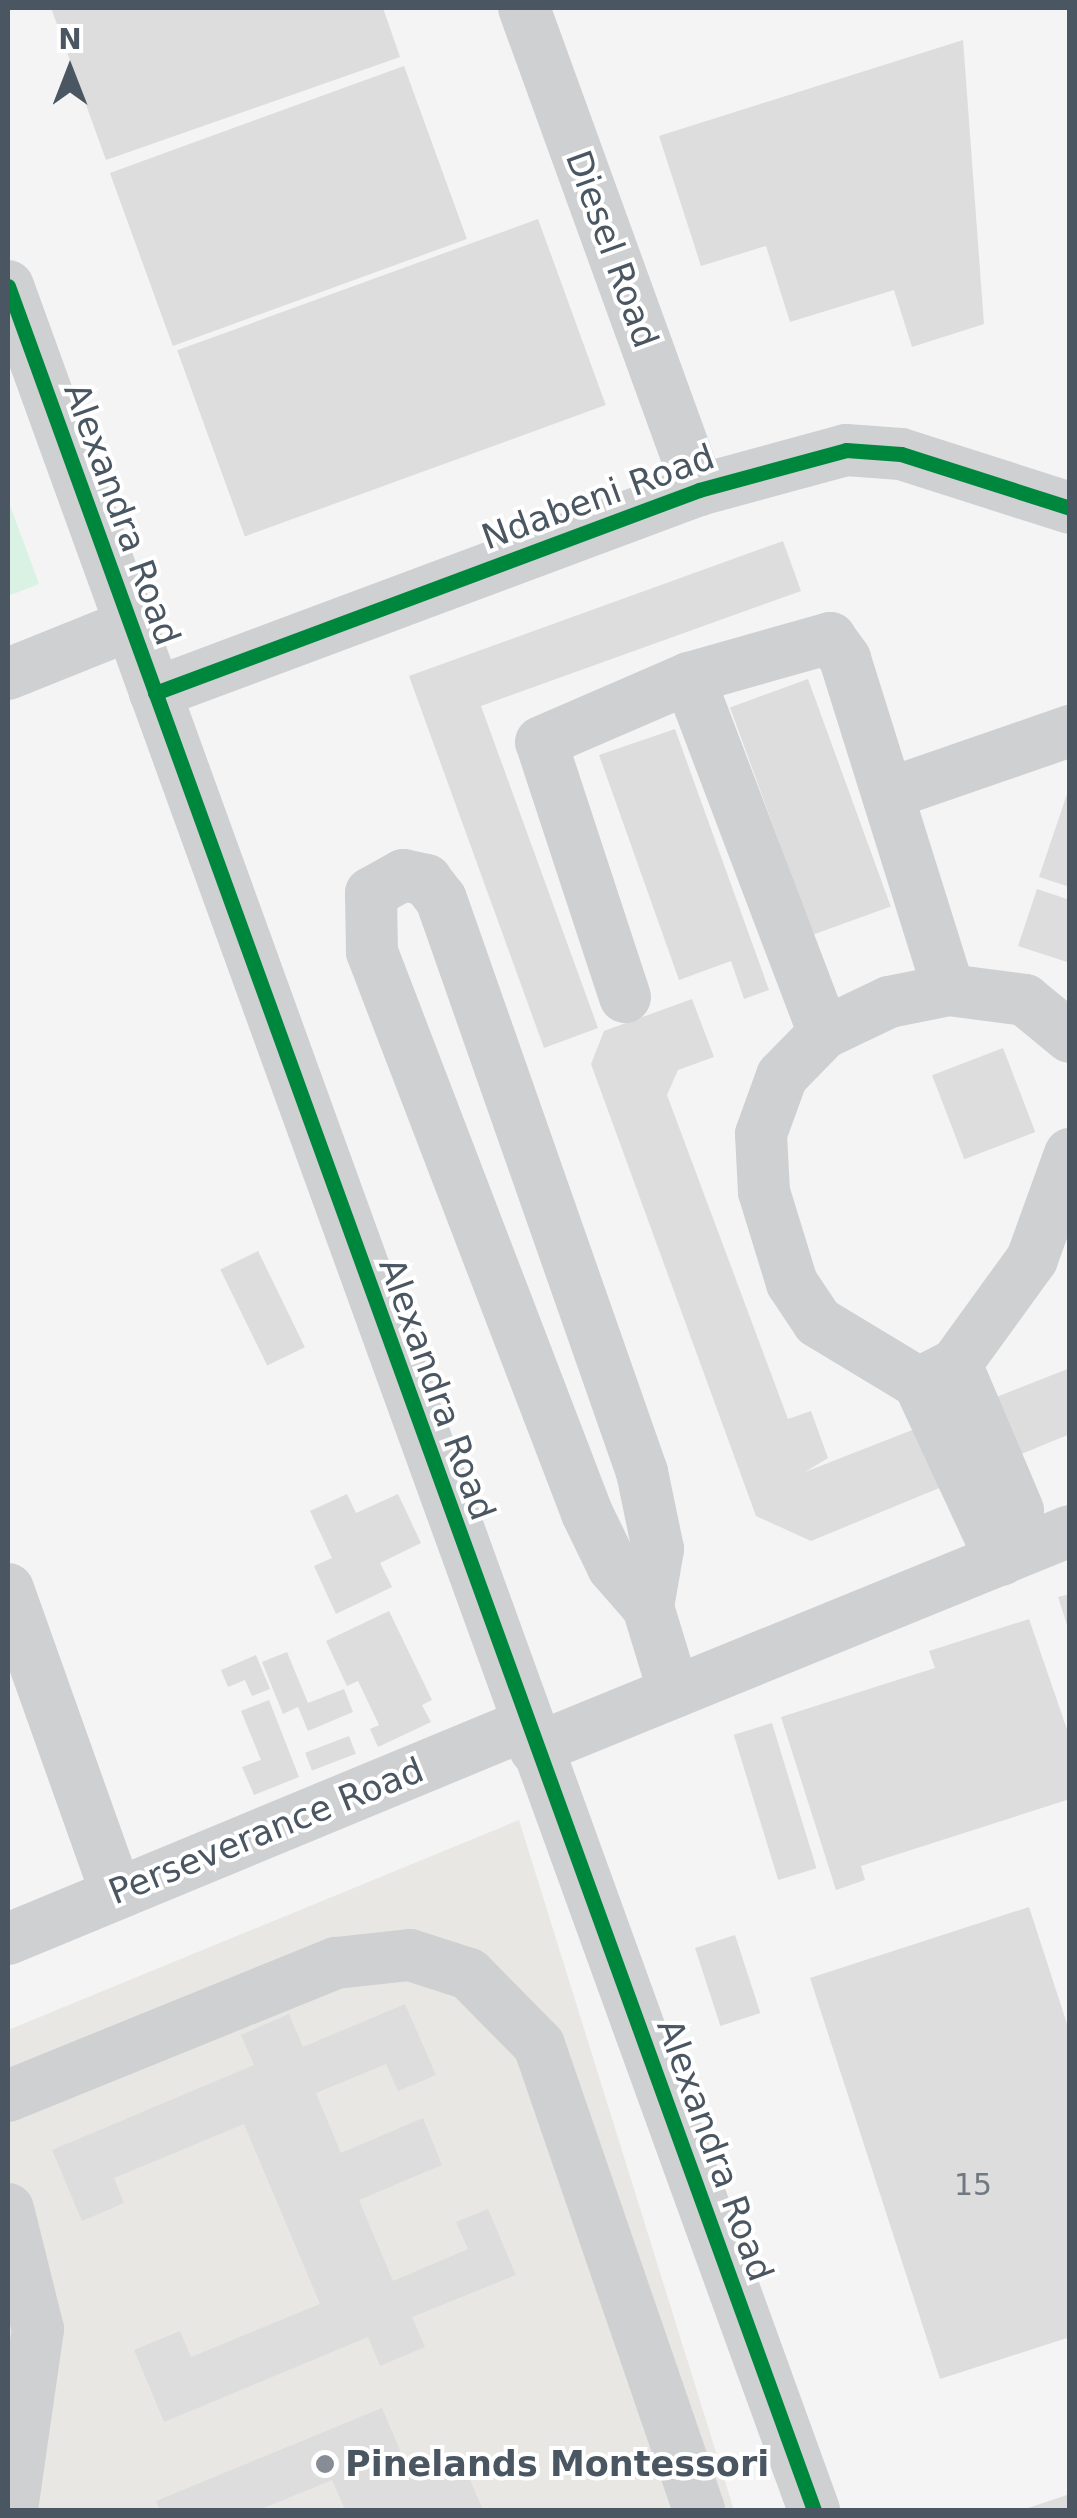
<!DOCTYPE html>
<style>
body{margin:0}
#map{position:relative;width:1077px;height:2518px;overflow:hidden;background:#f4f4f4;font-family:"DejaVu Sans",sans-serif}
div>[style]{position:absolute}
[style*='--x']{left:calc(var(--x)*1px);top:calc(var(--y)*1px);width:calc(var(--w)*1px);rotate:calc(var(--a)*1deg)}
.commercial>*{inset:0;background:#e8e7e3}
.green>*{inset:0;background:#d9f2e3}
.building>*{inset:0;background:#ddddde;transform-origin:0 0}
.minor>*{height:52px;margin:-26px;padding:0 26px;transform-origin:26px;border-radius:26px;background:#ced0d2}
.cycleway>*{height:15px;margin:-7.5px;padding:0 7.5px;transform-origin:7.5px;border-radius:7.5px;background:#00873e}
.dots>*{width:28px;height:28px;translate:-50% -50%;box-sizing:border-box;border:5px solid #fff;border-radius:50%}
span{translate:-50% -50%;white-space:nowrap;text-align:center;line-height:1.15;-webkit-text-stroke:8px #fff;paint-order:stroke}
.number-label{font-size:30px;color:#707881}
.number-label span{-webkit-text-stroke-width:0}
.street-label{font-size:35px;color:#4a5661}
.poi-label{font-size:35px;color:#4a5661;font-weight:700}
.left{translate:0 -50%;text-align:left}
.frame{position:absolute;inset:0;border:10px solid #4a5661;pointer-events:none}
.north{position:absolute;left:20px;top:20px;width:100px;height:100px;-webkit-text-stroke:8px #fff;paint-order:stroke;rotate:0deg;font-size:28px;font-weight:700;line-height:40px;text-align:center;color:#4a5661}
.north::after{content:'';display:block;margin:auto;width:35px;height:45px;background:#4a5661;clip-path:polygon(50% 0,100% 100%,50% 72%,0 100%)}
</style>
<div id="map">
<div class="commercial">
<i style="clip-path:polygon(519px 1820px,734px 2510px,8px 2510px,8px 2030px)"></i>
</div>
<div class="green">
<i style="clip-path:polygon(8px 500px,39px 584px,8px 596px)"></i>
</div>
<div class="building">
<i style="clip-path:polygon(51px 8px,383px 8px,400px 57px,106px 160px)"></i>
<i style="clip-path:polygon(963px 40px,984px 324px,912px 347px,894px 290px,790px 322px,766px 246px,701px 266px,659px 136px)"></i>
<i style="left:404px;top:66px;width:184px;height:313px;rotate:70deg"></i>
<i style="left:538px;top:219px;width:198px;height:384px;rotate:70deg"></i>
<i style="clip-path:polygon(783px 541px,801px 591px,481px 706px,598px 1028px,544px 1048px,409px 676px)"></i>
<i style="left:808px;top:679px;width:242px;height:83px;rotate:70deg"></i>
<i style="clip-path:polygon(675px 729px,769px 990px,744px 999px,731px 961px,679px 980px,599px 755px)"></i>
<i style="clip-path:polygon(1069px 788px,1070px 788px,1070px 887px,1039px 877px)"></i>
<i style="clip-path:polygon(1037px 889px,1070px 900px,1070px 963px,1018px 946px)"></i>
<i style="clip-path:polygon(692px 999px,714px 1057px,678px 1070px,667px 1095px,788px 1419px,811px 1411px,828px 1458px,805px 1472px,1070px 1368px,1070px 1434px,811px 1541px,756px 1516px,591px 1064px,604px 1031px)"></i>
<i style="left:1003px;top:1048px;width:90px;height:76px;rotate:69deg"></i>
<i style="left:258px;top:1251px;width:107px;height:42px;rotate:64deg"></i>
<i style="clip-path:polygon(347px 1494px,356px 1513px,398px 1494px,421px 1543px,380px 1563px,392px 1587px,336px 1614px,314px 1566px,332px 1558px,310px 1511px)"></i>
<i style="clip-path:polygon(1070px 1594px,1070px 1631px,1069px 1631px,1058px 1597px)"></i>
<i style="clip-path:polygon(389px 1611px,432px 1700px,422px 1705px,431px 1722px,378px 1747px,370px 1729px,379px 1725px,358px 1681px,347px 1686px,326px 1641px)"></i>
<i style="clip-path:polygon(1029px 1619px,1070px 1738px,1070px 1799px,861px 1866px,865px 1880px,836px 1890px,781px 1717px,935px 1668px,929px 1651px)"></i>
<i style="clip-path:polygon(287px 1652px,308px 1703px,344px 1689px,353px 1712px,308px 1731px,298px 1707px,283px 1714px,262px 1662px)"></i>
<i style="clip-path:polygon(256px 1655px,270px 1689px,252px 1696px,245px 1680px,228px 1687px,221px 1670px)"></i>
<i style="clip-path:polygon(269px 1700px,299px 1777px,254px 1795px,242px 1767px,261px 1760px,241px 1711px)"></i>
<i style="left:772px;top:1723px;width:152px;height:40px;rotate:73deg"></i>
<i style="left:349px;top:1736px;width:19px;height:47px;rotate:69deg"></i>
<i style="clip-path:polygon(1029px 1907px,1070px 2033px,1070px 2337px,940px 2379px,810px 1978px)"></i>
<i style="left:735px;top:1935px;width:82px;height:42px;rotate:72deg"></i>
<i style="clip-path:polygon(405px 2004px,436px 2075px,398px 2091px,386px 2064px,316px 2093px,341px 2153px,423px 2118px,442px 2165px,359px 2200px,393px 2281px,468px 2249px,456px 2222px,488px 2209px,516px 2275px,412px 2317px,425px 2347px,380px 2366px,368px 2337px,164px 2422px,134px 2350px,180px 2331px,191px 2357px,320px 2304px,244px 2124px,114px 2178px,124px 2203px,82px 2221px,52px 2150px,254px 2065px,241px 2035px,289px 2014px,303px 2047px)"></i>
<i style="clip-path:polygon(382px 2408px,410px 2474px,459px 2454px,483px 2510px,345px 2510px,332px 2480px,259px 2510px,160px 2510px,156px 2501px)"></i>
<i style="clip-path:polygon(1070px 2494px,1070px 2510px,1022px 2510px)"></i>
</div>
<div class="minor">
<i style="--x:524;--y:8;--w:513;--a:70.05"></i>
<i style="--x:8;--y:286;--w:2366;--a:70.08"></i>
<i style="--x:8;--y:674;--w:131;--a:-21.9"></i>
<i style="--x:689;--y:678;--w:380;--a:69.2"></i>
<i style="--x:155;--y:693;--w:581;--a:-20.46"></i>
<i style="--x:699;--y:490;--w:152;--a:-15.2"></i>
<i style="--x:846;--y:450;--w:55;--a:4.2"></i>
<i style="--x:901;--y:454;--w:177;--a:17.7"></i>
<i style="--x:888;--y:794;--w:193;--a:-19.1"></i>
<i style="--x:625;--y:997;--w:268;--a:-108.2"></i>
<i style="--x:541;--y:742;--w:161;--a:-23.4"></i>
<i style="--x:689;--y:678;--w:147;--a:-15.8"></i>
<i style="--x:830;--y:638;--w:26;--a:54"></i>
<i style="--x:845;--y:659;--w:347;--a:72.6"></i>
<i style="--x:956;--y:1364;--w:159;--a:67"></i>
<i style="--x:919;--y:1383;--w:42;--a:-27.2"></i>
<i style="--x:956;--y:1364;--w:130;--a:-54.1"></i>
<i style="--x:1032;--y:1259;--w:112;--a:-70.1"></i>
<i style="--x:1001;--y:1560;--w:195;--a:-114.9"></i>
<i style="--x:919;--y:1383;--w:118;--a:-148.9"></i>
<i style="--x:818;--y:1322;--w:47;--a:-123.7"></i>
<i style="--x:792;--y:1283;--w:95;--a:-107.1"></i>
<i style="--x:764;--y:1192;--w:58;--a:-93"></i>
<i style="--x:761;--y:1134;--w:62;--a:-70.1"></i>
<i style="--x:782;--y:1076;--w:60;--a:-45.7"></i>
<i style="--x:824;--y:1033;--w:72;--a:-25.5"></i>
<i style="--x:889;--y:1002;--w:61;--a:-11.3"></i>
<i style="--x:949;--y:990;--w:77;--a:7.5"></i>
<i style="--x:1025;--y:1000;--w:58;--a:39.4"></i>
<i style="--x:8;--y:1589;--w:322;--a:70.4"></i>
<i style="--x:648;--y:1607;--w:53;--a:-131.2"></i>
<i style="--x:613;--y:1567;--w:60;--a:-115.7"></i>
<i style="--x:587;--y:1513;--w:601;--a:-110.97"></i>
<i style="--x:372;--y:952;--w:59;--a:-91"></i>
<i style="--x:371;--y:893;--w:37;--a:-29"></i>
<i style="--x:403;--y:875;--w:24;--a:12"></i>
<i style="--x:426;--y:880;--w:24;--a:52"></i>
<i style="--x:441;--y:899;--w:607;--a:70.67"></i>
<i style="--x:642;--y:1472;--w:79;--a:78.3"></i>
<i style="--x:658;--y:1549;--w:59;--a:99.8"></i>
<i style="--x:648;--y:1607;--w:89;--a:73"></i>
<i style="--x:535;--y:1749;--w:578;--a:-22.17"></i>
<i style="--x:8;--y:1939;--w:560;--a:-22.49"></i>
<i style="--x:8;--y:2096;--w:354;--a:-22.1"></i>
<i style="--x:336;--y:1963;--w:74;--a:-6.2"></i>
<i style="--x:410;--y:1955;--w:62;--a:17.9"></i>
<i style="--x:469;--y:1974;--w:100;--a:45.4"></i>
<i style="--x:539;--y:2045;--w:492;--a:71"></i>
<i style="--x:8;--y:2209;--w:124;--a:76"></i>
<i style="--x:38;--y:2329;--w:183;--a:98.2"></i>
</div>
<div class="cycleway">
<i style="--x:8;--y:286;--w:2366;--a:70.08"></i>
<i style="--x:155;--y:693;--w:581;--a:-20.46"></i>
<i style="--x:699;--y:490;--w:152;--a:-15.2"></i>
<i style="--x:846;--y:450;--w:55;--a:4.2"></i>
<i style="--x:901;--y:454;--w:177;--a:17.7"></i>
</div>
<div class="dots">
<i style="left:325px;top:2464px;background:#868d94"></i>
</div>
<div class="number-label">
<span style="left:973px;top:2185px">15</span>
</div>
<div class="street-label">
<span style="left:612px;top:249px;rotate:70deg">Diesel Road</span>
<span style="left:598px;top:497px;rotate:-20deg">Ndabeni Road</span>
<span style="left:122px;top:514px;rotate:70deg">Alexandra Road</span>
<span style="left:437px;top:1389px;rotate:70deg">Alexandra Road</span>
<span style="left:266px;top:1831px;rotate:-22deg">Perseverance Road</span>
<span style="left:715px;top:2150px;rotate:70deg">Alexandra Road</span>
</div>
<div class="poi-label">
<span class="left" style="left:345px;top:2464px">Pinelands Montessori</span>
</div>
<div class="frame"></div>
<div class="north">N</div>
</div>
